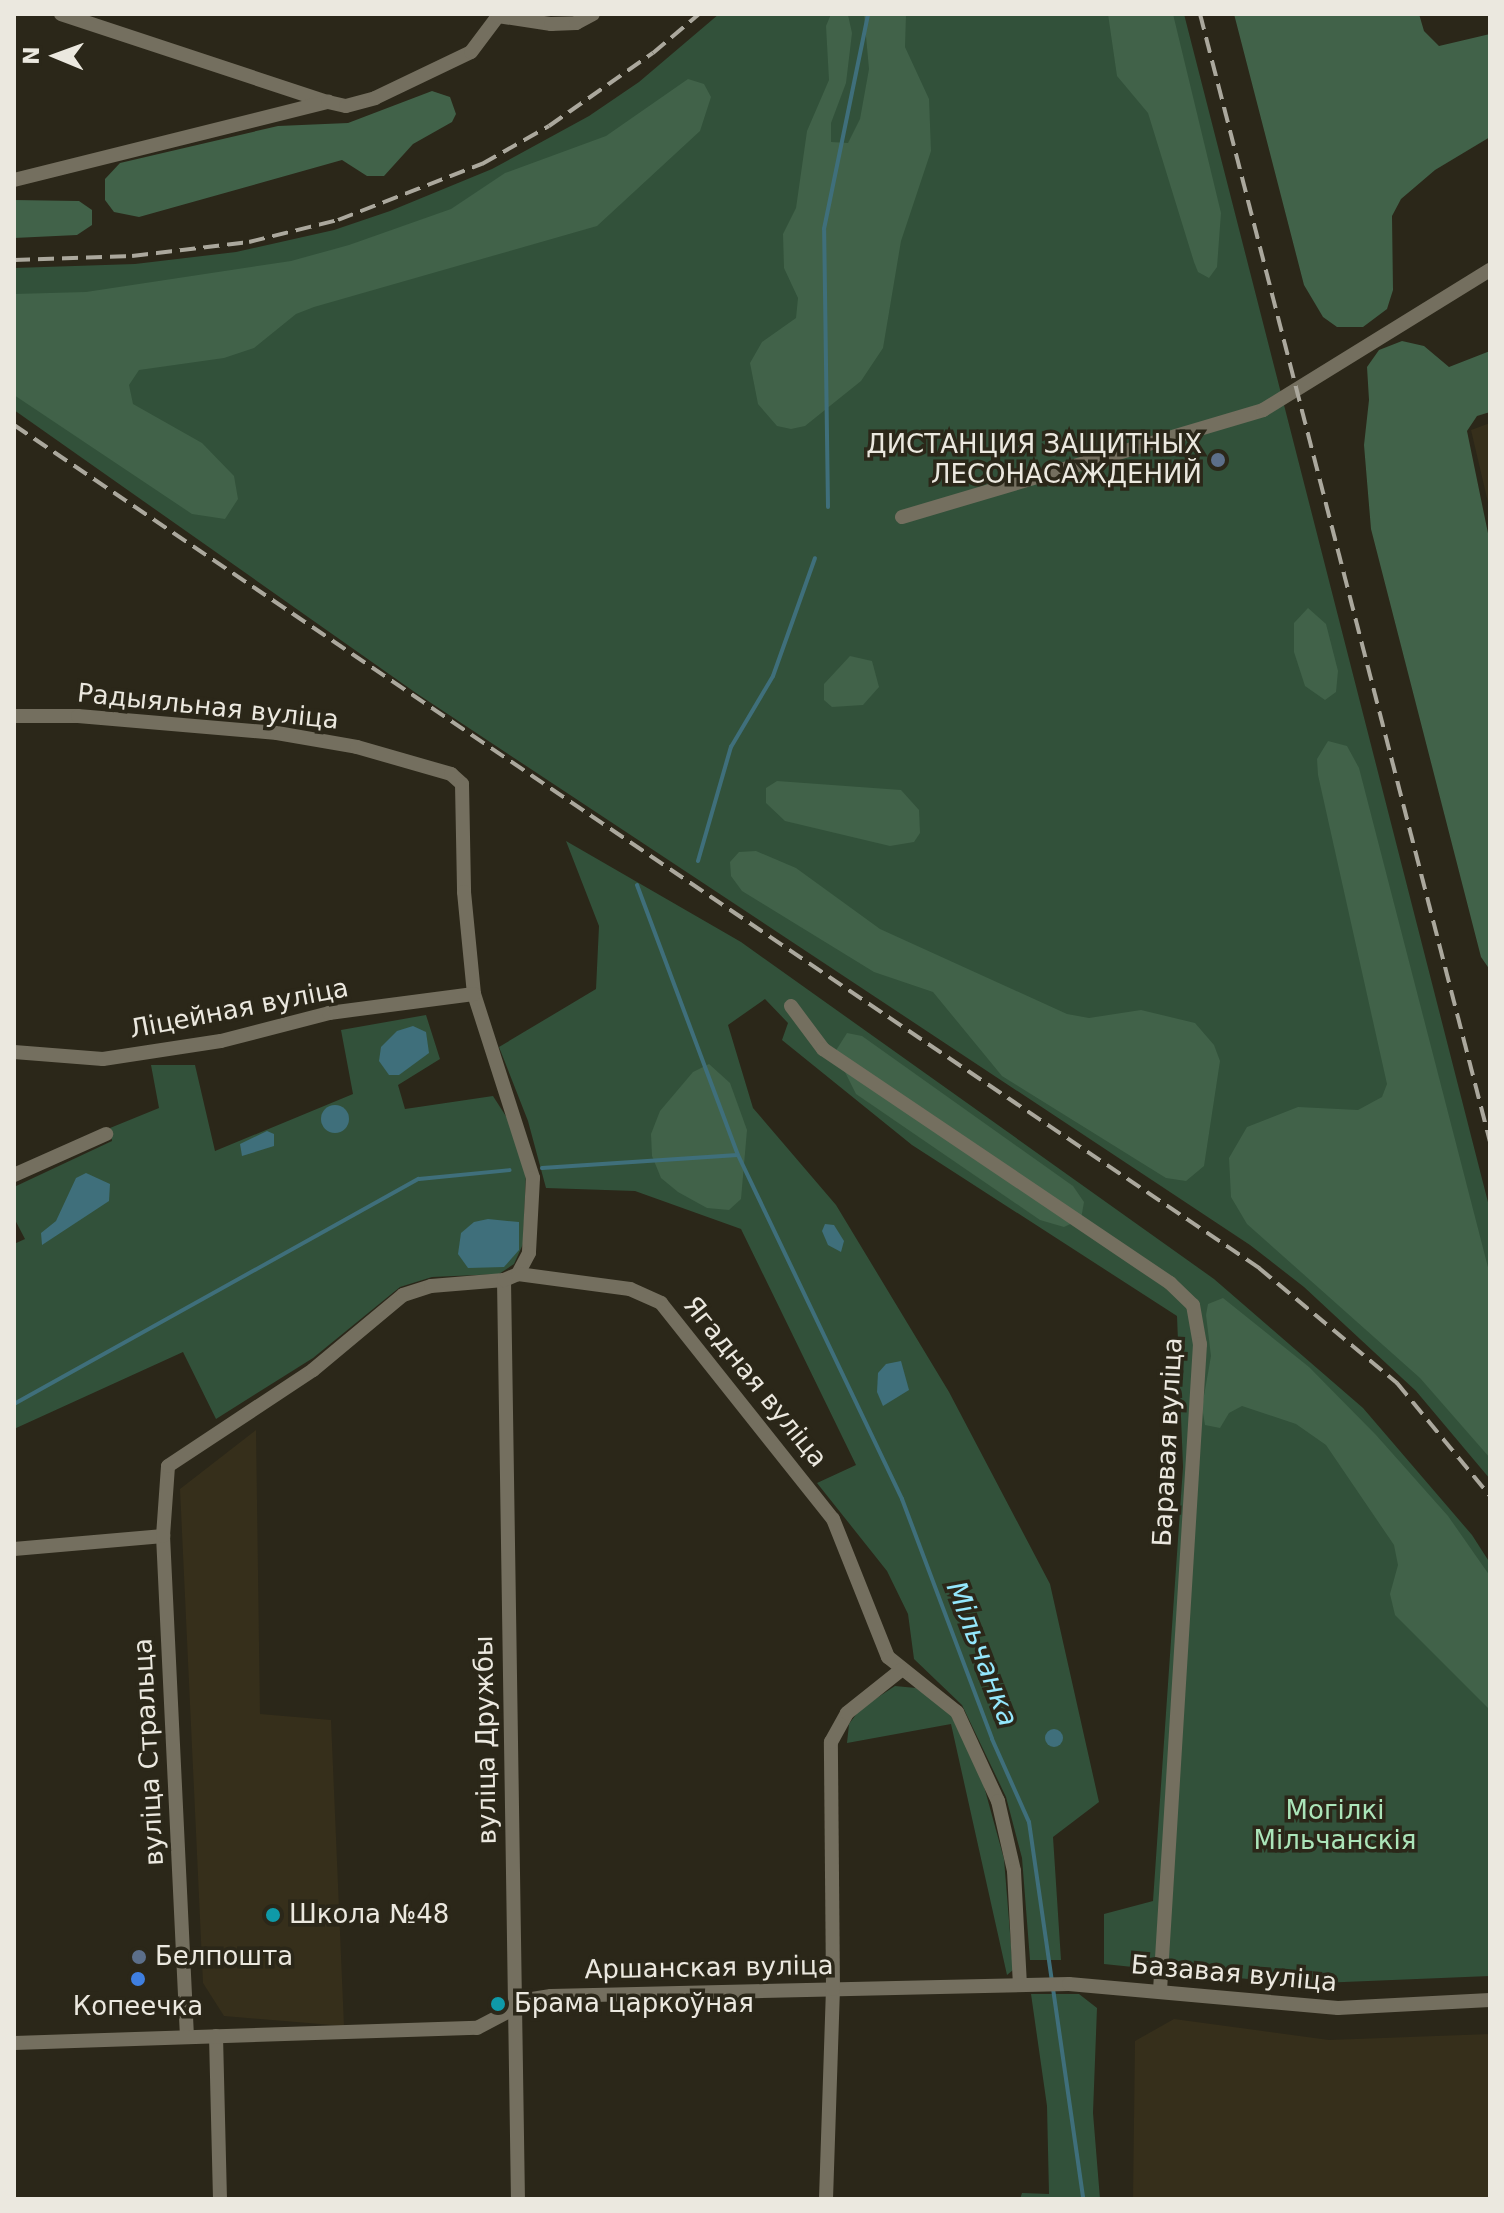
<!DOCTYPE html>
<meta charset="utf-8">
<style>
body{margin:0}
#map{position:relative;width:1504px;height:2213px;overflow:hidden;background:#2b2719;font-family:"DejaVu Sans",sans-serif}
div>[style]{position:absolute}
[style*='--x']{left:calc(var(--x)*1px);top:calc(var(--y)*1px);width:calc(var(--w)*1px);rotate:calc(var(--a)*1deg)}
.built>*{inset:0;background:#362f1b}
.green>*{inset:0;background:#32513a}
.forest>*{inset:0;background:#416249}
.water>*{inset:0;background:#3f6f7b}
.round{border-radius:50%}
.stream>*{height:4px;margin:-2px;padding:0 2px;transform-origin:2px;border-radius:2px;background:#3f6f7b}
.minor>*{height:14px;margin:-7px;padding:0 7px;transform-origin:7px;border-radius:7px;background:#746f5f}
.rail>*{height:4px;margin-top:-2px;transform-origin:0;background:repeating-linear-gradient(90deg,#aba89d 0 16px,transparent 0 24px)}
.dots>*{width:22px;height:22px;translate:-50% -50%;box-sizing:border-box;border:4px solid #2b2719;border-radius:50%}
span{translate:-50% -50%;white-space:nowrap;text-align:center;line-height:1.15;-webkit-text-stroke:7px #2b2719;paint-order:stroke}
.poi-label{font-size:26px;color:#ebe8df}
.right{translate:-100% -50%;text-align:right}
.left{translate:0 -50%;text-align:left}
.street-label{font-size:26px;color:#ebe8df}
.park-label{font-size:26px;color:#abe5b9}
.water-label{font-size:28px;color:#94e7fc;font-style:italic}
.frame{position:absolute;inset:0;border:16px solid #ebe8df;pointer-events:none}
.north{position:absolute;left:16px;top:16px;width:80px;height:80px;-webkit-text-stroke:6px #2b2719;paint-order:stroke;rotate:271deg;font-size:22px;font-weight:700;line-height:32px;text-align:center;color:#ebe8df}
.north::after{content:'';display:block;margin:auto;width:28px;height:36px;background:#ebe8df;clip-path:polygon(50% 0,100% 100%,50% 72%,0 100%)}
</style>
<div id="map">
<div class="built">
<i style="clip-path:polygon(1490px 423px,1490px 511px,1471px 430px)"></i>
<i style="clip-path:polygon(256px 1430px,260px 1714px,331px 1720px,344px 2026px,224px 2016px,203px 1983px,180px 1489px)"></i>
<i style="clip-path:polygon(1174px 2019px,1329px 2040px,1490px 2034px,1490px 2199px,1133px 2199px,1135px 2041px)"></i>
</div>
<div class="green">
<i style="clip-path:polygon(719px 14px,1184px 14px,1490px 1210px,1490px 1479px,1416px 1391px,1304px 1287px,1250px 1245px,416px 693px,14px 410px,14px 268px,135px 264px,236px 252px,334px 230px,390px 211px,492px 169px,589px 116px,639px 82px)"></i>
<i style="clip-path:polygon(566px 841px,741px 942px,1214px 1279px,1363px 1408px,1472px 1535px,1490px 1563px,1490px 1976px,1295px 1984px,1104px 1964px,1104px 1914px,1153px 1901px,1183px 1467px,1177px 1316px,912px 1145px,782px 1040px,788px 1023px,765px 999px,728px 1025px,753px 1108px,836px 1205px,949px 1392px,1050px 1584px,1099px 1802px,1053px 1837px,1061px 1960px,1030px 1960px,1022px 1858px,1006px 1797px,962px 1705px,914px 1659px,908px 1614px,887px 1571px,817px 1483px,856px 1465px,741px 1229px,635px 1191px,546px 1188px,528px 1121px,499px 1047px,596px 989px,599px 926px)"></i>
<i style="clip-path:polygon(426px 1015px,440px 1059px,398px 1085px,405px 1109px,493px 1096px,509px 1121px,526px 1173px,523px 1244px,514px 1264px,499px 1274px,432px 1277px,400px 1287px,313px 1358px,216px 1419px,183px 1352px,14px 1429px,14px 1244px,25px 1239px,14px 1218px,14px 1187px,112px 1141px,110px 1128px,159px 1108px,151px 1065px,195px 1065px,215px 1151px,353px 1094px,341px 1030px)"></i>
<i style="clip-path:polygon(895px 1686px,916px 1688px,949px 1711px,982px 1779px,1004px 1859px,1013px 1970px,1007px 1975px,951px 1724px,847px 1743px,849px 1724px,860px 1709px)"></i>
<i style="clip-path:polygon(1031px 1994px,1079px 1994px,1097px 2008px,1093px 2113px,1100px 2199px,1020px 2199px,1022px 2193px,1049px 2194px,1047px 2106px)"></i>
</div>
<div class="forest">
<i style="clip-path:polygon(831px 14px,848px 15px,852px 33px,846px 83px,831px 123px,831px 142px,848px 143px,860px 119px,869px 69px,864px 14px,906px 14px,905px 47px,929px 99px,931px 151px,901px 241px,883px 348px,861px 381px,805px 426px,791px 429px,777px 426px,758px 404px,750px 363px,762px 342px,796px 318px,798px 298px,784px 268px,783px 234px,796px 208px,807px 131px,829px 80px,826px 26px)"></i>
<i style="clip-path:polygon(1108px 14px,1173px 14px,1221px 213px,1217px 267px,1209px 278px,1198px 272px,1194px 262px,1148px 113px,1117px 76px)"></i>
<i style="clip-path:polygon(1234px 14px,1419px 14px,1424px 31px,1439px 46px,1490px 34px,1490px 137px,1435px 170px,1401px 199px,1392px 216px,1393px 290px,1387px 309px,1363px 327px,1337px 327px,1323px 317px,1304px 285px)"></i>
<i style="clip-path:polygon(688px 79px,704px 84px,711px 97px,700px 131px,597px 226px,314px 307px,296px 314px,254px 348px,224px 358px,139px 370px,129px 385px,133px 404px,202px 443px,234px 476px,238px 499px,225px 519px,192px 514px,14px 395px,14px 294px,86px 292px,291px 261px,349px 245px,451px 209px,505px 173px,606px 136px)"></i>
<i style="clip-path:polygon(432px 91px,450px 97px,456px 114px,452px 122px,413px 144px,384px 176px,367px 176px,342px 160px,139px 217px,114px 212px,105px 200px,105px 179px,120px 163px,278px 126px,348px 123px)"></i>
<i style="clip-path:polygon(14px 200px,79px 201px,92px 210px,92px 225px,77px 235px,14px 238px)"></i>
<i style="clip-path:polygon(1402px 341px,1424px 346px,1449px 367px,1490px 351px,1490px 412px,1477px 416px,1467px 431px,1490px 543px,1490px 970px,1481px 957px,1371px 529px,1364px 445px,1369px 400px,1367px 367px,1379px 350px)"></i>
<i style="clip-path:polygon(1308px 608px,1326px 624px,1338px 671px,1336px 692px,1325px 700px,1305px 686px,1294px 652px,1294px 623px)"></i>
<i style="clip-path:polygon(850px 656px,872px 661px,879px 687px,863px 705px,832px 707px,824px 700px,824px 684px)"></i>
<i style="clip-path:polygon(1328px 741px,1347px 746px,1359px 768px,1490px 1275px,1490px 1458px,1420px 1378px,1247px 1224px,1231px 1197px,1229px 1158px,1247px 1127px,1298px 1107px,1358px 1110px,1382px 1097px,1387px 1084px,1318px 775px,1317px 759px)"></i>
<i style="clip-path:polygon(777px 781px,901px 790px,919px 810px,920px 833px,914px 842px,890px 846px,785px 821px,766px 803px,766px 788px)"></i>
<i style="clip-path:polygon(756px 851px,796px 868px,880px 929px,1067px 1014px,1089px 1018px,1141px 1010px,1195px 1023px,1214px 1045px,1220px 1061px,1204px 1166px,1186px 1181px,1166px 1178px,1002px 1076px,933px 992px,874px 972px,742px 891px,731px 876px,730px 862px,739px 852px)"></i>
<i style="clip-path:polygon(847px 1033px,862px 1036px,1073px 1186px,1084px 1202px,1081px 1219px,1064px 1227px,1040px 1220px,856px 1094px,835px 1052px)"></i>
<i style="clip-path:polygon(709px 1064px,730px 1083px,747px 1130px,741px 1199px,729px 1210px,707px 1208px,678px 1192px,661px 1178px,652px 1156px,651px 1134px,660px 1111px,693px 1072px)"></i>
<i style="clip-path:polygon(1223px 1298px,1309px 1367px,1376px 1435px,1448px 1516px,1490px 1576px,1490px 1710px,1395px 1615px,1390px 1594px,1398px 1565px,1394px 1545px,1326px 1445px,1296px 1424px,1242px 1406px,1229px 1413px,1220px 1428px,1205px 1425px,1202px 1407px,1211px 1356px,1206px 1315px,1208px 1304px)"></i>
</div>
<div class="water">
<i style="clip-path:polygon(413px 1026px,426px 1032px,429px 1053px,399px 1075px,389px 1075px,379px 1061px,381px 1047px,397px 1031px)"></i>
<i class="round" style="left:321px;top:1105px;width:28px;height:28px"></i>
<i style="clip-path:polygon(267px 1131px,274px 1134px,274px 1146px,242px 1156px,240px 1144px)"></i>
<i style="clip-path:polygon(86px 1173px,110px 1184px,109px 1201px,42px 1245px,41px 1233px,56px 1221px,76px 1178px)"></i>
<i style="clip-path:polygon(488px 1219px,519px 1222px,519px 1250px,504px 1267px,468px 1268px,458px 1254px,461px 1233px,474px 1222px)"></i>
<i style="clip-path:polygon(825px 1224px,834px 1225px,844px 1241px,841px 1252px,828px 1245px,822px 1231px)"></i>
<i style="clip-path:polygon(901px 1361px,909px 1390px,883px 1406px,877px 1392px,878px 1373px,886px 1364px)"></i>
<i class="round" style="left:1045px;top:1729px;width:18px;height:18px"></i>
</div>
<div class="stream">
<i style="--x:828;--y:507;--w:278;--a:-90.8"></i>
<i style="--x:824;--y:229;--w:219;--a:-78.4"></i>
<i style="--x:698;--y:861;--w:119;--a:-73.9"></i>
<i style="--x:731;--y:747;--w:82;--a:-59.4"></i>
<i style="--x:773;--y:676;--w:125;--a:-70.4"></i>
<i style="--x:637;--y:885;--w:288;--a:69.5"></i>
<i style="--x:738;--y:1155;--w:381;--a:64.5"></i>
<i style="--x:902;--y:1499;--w:256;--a:69.4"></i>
<i style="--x:992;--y:1739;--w:91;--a:66"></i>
<i style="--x:1029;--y:1822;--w:381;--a:81.8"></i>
<i style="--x:542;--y:1168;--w:196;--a:-3.8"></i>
<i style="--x:14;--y:1404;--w:463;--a:-29.1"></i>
<i style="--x:419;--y:1179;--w:91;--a:-5.6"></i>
</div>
<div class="minor">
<i style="--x:61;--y:14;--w:280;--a:18.3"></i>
<i style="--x:14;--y:180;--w:324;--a:-14"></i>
<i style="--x:328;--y:102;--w:18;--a:13"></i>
<i style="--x:346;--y:106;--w:30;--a:-15"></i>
<i style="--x:375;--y:98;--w:106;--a:-25.6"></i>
<i style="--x:471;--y:52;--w:45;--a:-53.1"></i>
<i style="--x:498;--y:16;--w:54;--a:8.6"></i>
<i style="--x:551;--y:24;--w:25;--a:-2"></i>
<i style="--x:576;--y:23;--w:19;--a:-28"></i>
<i style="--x:902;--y:517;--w:377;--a:-16.5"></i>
<i style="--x:1263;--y:410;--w:267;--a:-31.7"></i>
<i style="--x:14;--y:716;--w:64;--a:0"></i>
<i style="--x:78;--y:716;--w:200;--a:4.9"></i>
<i style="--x:277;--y:733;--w:81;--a:9.9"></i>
<i style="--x:357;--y:747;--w:98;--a:16"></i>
<i style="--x:451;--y:774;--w:15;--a:42"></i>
<i style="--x:462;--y:784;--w:108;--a:88.9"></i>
<i style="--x:464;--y:892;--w:102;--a:84.4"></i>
<i style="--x:474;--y:994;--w:193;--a:72.2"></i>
<i style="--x:533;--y:1178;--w:75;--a:93.1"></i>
<i style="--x:529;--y:1253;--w:24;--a:118"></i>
<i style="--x:791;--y:1006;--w:54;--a:53.3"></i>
<i style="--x:823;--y:1049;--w:419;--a:34"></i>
<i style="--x:1170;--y:1283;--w:32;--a:44"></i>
<i style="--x:1193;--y:1305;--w:40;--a:80"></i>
<i style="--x:1200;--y:1344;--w:647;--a:93.54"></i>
<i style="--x:14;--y:1052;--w:89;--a:4.5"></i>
<i style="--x:103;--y:1059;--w:119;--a:-8.7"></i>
<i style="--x:221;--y:1041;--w:112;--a:-14.5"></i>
<i style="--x:329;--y:1013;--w:146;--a:-7.5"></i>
<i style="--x:14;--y:1175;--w:101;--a:-24"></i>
<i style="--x:504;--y:1280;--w:919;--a:89.13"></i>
<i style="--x:14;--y:1549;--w:150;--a:-5"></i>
<i style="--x:216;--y:2036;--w:163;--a:88.6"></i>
<i style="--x:187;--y:2037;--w:502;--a:-92.74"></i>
<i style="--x:163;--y:1536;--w:70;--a:-85.9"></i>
<i style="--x:168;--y:1466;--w:174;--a:-33.5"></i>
<i style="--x:313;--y:1370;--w:117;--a:-39.8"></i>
<i style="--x:403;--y:1295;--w:29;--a:-18"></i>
<i style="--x:431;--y:1286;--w:73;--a:-4.7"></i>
<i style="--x:504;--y:1280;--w:15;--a:-23"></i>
<i style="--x:518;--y:1274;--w:113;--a:7.6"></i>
<i style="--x:630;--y:1289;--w:34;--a:24"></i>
<i style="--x:661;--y:1303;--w:276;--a:51.5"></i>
<i style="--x:833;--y:1519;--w:149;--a:68.3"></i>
<i style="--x:888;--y:1657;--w:88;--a:38.6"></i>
<i style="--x:957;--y:1712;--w:98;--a:65.3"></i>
<i style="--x:998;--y:1801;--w:72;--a:77.1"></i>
<i style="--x:1014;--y:1871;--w:113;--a:87"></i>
<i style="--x:14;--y:2043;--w:463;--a:-1.9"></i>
<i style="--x:477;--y:2028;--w:62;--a:-27.8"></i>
<i style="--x:532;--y:1999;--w:19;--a:-9"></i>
<i style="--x:551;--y:1996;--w:518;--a:-1.33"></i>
<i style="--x:1069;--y:1984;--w:270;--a:5.1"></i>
<i style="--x:1338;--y:2008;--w:152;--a:-3"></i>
<i style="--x:826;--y:2199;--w:210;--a:-88.1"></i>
<i style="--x:833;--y:1989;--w:247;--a:-90.5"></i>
<i style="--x:831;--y:1742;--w:33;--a:-61"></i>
<i style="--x:847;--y:1713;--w:69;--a:-38.5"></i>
</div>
<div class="rail">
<i style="--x:1200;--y:14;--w:1165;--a:75.58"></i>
<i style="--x:14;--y:260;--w:118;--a:-1.9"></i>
<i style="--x:132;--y:256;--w:118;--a:-6.8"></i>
<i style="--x:249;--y:242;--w:92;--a:-13.9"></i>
<i style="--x:338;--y:220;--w:155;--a:-21.3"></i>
<i style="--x:482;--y:164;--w:77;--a:-29.6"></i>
<i style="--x:549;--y:126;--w:127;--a:-35.1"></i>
<i style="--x:653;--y:53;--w:60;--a:-40.3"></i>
<i style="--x:14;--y:425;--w:1504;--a:34.1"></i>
<i style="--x:1259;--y:1268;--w:180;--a:39.8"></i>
<i style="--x:1397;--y:1383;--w:146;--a:50.5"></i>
</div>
<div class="dots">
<i style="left:1218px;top:460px;background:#5c6f8a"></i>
<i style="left:273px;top:1915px;background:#0f9aa8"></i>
<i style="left:139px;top:1957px;background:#5c6f8a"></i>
<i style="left:138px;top:1979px;background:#3f7fe0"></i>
<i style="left:498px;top:2004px;background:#0f9aa8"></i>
</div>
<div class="poi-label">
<span class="right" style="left:1202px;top:460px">ДИСТАНЦИЯ ЗАЩИТНЫХ<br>ЛЕСОНАСАЖДЕНИЙ</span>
<span class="left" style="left:289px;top:1915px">Школа №48</span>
<span class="left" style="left:155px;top:1957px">Белпошта</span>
<span class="left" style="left:514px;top:2004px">Брама царкоўная</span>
<span style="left:138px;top:2007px">Копеечка</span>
</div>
<div class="street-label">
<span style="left:208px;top:707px;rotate:6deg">Радыяльная вуліца</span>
<span style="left:239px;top:1009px;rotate:-11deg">Ліцейная вуліца</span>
<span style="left:755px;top:1382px;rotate:51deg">Ягадная вуліца</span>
<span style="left:1168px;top:1442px;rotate:-87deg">Баравая вуліца</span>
<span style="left:486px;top:1740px;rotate:-91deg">вуліца Дружбы</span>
<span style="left:149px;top:1752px;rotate:-93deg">вуліца Стральца</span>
<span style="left:709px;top:1968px;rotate:-1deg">Аршанская вуліца</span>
<span style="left:1234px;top:1974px;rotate:5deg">Базавая вуліца</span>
</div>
<div class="park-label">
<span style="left:1335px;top:1826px">Могілкі<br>Мільчанскія</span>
</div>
<div class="water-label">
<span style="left:982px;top:1654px;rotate:69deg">Мільчанка</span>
</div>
<div class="frame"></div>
<div class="north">N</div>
</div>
